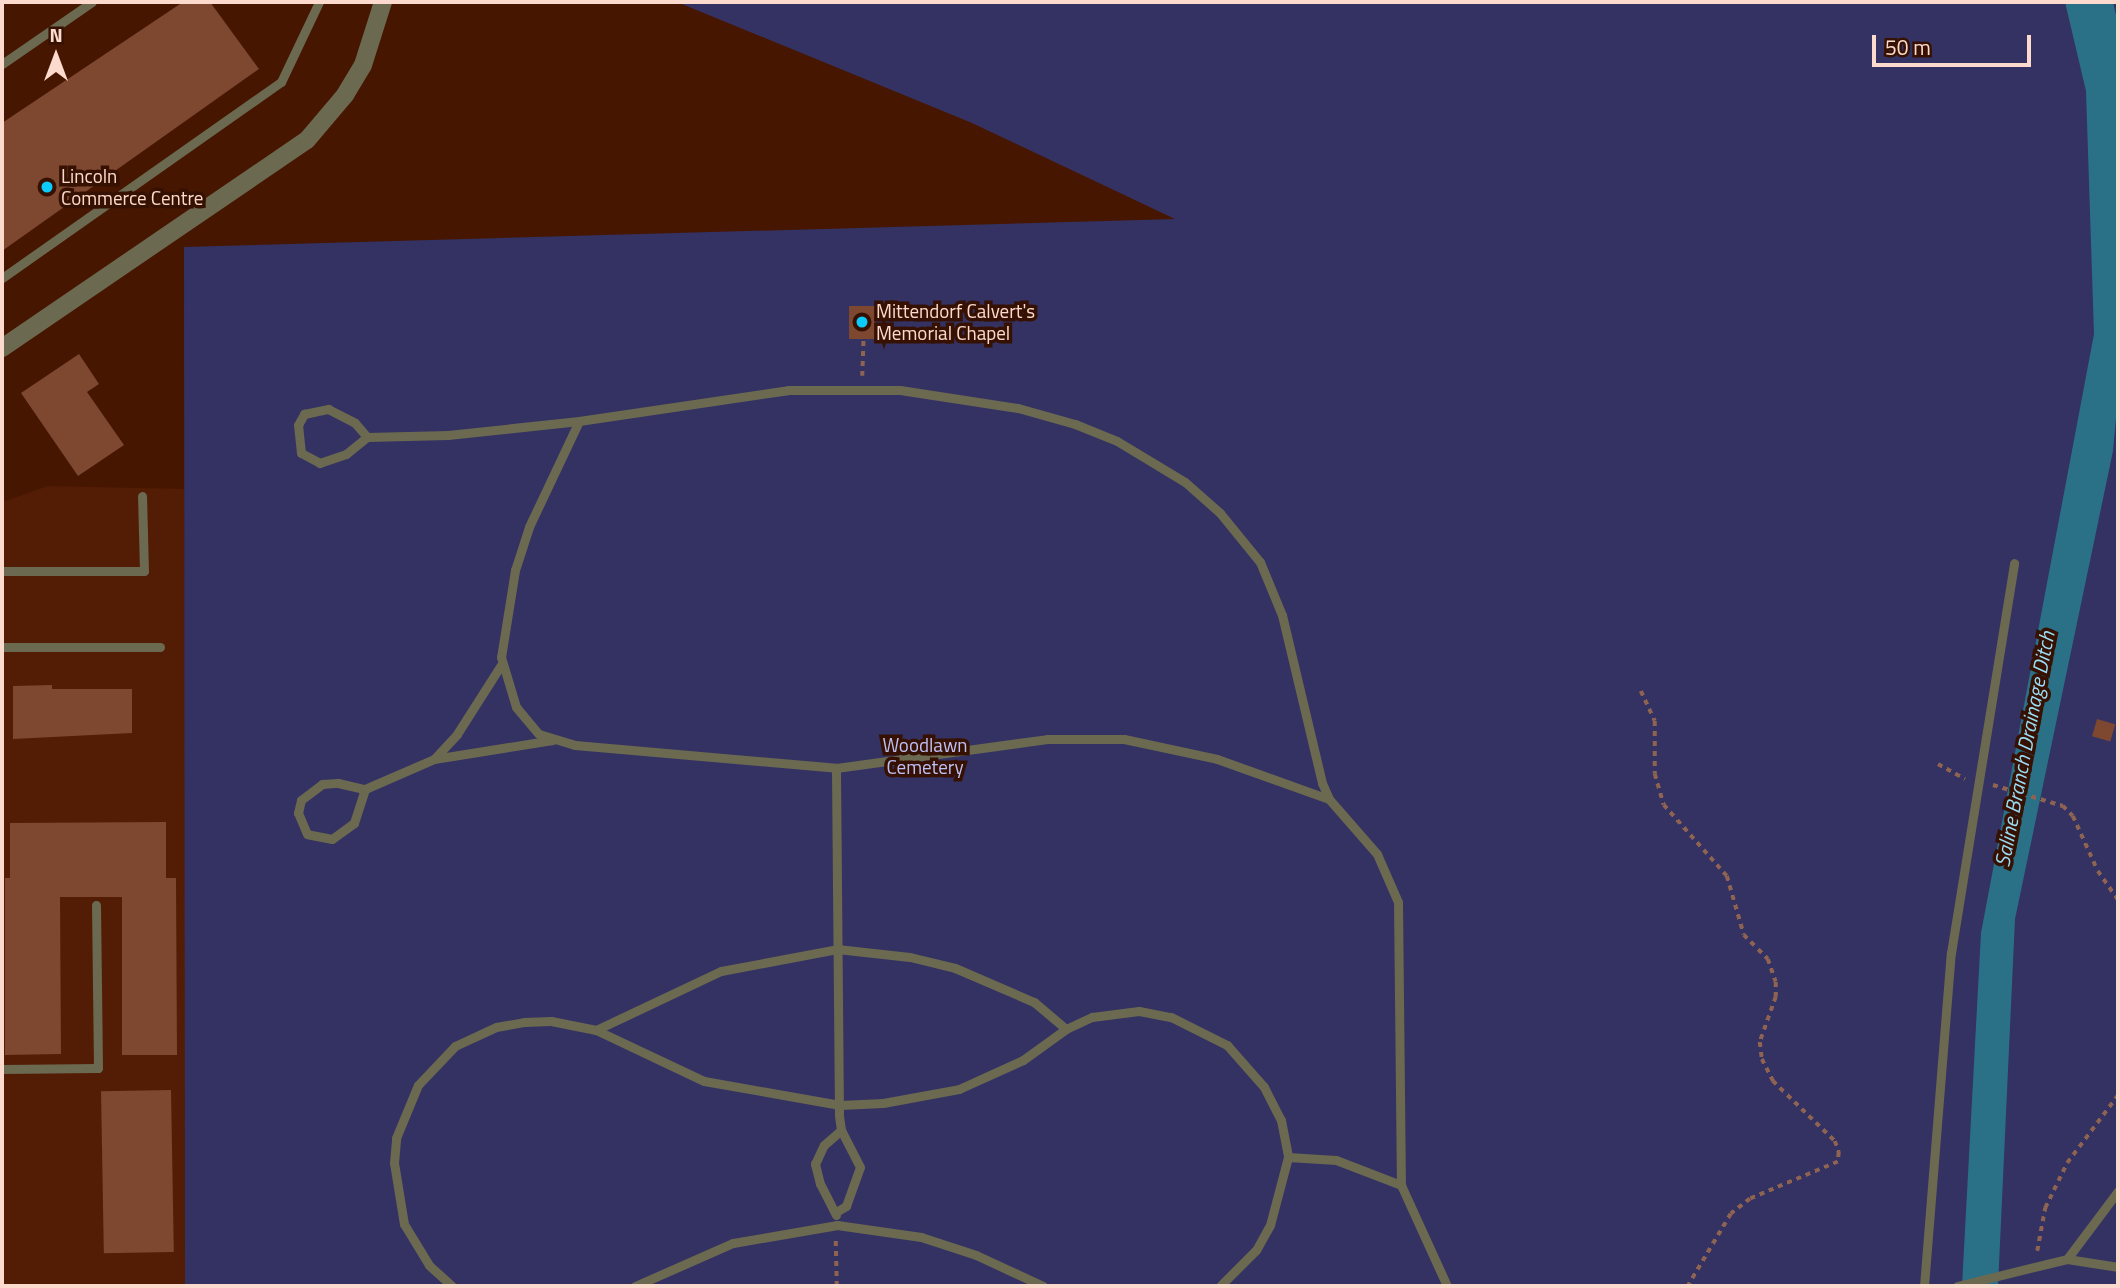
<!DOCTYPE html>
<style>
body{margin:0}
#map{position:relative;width:2120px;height:1288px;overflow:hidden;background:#471600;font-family:"Titillium Web",sans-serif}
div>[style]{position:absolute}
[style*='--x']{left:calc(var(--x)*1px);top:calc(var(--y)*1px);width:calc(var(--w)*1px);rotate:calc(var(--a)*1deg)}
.built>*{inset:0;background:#531c04}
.green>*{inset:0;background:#343262}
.water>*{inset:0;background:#2a7188}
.building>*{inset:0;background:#7d4730;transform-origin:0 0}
.path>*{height:3.5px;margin-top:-1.75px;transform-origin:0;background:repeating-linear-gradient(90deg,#8e6351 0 5px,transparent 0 10px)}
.lane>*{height:9px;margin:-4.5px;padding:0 4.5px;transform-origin:4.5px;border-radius:4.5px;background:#6b6950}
.street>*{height:18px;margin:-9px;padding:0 9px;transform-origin:9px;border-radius:9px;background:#6b6950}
.dots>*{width:19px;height:19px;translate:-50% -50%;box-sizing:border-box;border:4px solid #361102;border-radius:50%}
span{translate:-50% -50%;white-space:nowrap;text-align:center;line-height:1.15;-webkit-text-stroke:7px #361102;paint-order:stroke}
.poi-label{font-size:19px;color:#fcdbce}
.left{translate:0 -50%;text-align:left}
.park-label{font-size:19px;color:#bec0f7}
.water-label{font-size:21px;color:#98dcf5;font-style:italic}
.frame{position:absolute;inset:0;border:4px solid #fcdbce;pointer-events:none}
.north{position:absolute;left:21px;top:21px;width:70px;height:70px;-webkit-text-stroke:5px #361102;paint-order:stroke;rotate:0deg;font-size:19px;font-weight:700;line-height:28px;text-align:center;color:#fcdbce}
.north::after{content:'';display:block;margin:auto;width:24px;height:32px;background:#fcdbce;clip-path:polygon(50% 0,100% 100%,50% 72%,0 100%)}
.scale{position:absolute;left:1872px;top:35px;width:159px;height:32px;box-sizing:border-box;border:4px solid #fcdbce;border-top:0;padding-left:9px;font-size:21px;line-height:24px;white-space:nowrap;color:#fcdbce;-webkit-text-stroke:5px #361102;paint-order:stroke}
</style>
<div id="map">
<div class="built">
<i style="clip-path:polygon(48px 486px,184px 489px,188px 1286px,2px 1286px,2px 502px)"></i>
</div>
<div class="green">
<i style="clip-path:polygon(677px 2px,2118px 2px,2118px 1286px,185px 1286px,184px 247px,1175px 219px,972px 123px)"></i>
</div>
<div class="water">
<i style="clip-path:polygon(2065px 2px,2113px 2px,2118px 24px,2118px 395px,2113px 451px,2015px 919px,1998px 1286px,1962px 1286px,1981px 933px,2094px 334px,2086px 91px)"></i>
</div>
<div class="building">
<i style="clip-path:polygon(183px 2px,210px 2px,259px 69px,2px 251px,2px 123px)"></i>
<i style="left:849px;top:306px;width:26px;height:33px"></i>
<i style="clip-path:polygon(79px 354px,99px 384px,87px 392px,124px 445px,78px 476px,21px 393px)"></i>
<i style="clip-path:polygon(52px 685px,52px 689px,132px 689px,132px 733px,13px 739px,13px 686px)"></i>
<i style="left:2097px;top:719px;width:19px;height:18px;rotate:16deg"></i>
<i style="clip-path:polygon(166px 822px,166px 878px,176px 878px,177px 1055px,122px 1055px,122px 897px,60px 897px,61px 1054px,5px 1055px,5px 878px,10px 878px,10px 823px)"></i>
<i style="left:171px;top:1090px;width:162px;height:70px;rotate:89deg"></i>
</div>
<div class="path">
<i style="--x:862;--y:376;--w:37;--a:-88"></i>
<i style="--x:1641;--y:691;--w:33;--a:65"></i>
<i style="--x:1655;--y:721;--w:53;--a:90"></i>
<i style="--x:1655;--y:774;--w:32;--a:74"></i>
<i style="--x:1664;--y:805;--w:95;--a:48.4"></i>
<i style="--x:1727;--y:876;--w:61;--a:73.9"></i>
<i style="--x:1744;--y:935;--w:34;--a:45"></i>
<i style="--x:1768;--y:959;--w:24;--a:71"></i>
<i style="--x:1776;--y:982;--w:15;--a:90"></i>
<i style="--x:1776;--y:997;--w:48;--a:109.6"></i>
<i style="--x:1760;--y:1042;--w:17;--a:83"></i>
<i style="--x:1762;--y:1059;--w:25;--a:63"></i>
<i style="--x:1773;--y:1081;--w:86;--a:44.1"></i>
<i style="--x:1835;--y:1141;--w:12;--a:70"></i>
<i style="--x:1839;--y:1152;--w:10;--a:96"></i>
<i style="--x:1838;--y:1162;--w:95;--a:157.2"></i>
<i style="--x:1750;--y:1199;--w:24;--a:142"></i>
<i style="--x:1731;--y:1214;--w:84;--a:120.8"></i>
<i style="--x:1938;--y:764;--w:31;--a:29"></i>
<i style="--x:1993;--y:785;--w:73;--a:16.7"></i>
<i style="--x:2063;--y:806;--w:14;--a:45"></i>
<i style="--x:2073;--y:816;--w:60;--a:65.6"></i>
<i style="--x:2098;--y:871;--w:35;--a:55"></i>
<i style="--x:836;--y:1241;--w:45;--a:88.7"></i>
<i style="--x:2037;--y:1251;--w:44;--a:-79.5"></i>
<i style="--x:2045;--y:1208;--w:50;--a:-63.9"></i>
<i style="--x:2067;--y:1163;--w:85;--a:-53.1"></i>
</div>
<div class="lane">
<i style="--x:2;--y:64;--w:109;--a:-34.6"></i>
<i style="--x:2;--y:278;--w:341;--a:-35.1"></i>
<i style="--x:281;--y:82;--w:89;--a:-64.6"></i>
<i style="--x:328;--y:409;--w:30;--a:27"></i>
<i style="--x:355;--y:423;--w:18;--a:49"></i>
<i style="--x:367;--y:437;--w:27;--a:141"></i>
<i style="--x:346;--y:454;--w:28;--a:161"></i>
<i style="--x:320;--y:463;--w:21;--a:-152"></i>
<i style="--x:301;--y:453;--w:28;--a:-96"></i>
<i style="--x:298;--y:425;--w:13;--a:-61"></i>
<i style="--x:304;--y:414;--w:25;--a:-12"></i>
<i style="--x:579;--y:421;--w:117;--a:115.3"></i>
<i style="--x:529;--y:527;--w:45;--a:108"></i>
<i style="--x:515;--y:570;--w:88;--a:99.1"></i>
<i style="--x:501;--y:657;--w:52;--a:73.3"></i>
<i style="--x:516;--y:707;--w:35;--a:50"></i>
<i style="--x:539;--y:734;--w:38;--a:17"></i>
<i style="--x:575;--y:745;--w:262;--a:5"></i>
<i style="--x:836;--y:768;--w:213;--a:-7.8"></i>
<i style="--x:1047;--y:739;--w:77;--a:0"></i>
<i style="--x:1124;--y:739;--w:95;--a:12.1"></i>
<i style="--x:1217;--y:759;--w:119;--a:19.7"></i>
<i style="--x:367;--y:437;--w:81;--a:-1.4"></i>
<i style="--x:448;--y:435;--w:132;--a:-6.1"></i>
<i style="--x:579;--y:421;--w:211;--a:-8.4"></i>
<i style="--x:788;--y:390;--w:112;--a:0"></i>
<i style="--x:900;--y:390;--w:119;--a:8.7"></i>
<i style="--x:1018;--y:408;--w:59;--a:15.7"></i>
<i style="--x:1075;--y:424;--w:45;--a:22"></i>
<i style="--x:1117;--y:441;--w:79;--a:31.1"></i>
<i style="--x:1185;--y:482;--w:47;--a:41.5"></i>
<i style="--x:1220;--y:513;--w:63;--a:50.8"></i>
<i style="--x:1260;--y:562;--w:57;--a:67.5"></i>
<i style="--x:1282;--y:615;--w:173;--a:76.6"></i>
<i style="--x:1322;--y:783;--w:17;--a:66"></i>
<i style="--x:1329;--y:799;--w:73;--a:48.9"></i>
<i style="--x:1377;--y:854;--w:52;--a:66.4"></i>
<i style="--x:1398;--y:902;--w:283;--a:89.4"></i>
<i style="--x:2;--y:571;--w:142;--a:0"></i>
<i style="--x:144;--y:571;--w:75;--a:-91.5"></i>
<i style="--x:2;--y:647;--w:158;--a:0"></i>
<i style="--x:434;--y:759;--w:120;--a:-9.1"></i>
<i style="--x:338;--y:783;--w:28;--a:13"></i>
<i style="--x:365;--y:789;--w:36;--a:108"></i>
<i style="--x:354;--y:823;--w:27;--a:144"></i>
<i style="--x:332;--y:839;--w:25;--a:-169"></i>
<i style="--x:307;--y:834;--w:23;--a:-113"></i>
<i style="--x:298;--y:813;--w:13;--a:-77"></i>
<i style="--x:301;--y:800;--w:26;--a:-37"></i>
<i style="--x:322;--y:784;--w:16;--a:-4"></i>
<i style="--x:365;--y:789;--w:75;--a:-23.5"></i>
<i style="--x:434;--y:759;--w:34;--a:-47"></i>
<i style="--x:457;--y:734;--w:82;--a:-57.5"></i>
<i style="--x:596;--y:1030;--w:119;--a:25.3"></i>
<i style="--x:704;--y:1081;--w:138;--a:10"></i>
<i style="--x:840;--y:1105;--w:43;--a:-2.7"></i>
<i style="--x:883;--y:1103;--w:77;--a:-10.4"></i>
<i style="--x:959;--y:1089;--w:70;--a:-24.4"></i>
<i style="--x:1023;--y:1060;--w:53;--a:-35.8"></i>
<i style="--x:2;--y:1069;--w:96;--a:-0.6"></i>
<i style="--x:98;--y:1068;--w:163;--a:-90.7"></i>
<i style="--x:1288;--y:1157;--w:48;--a:3.6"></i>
<i style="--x:1336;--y:1160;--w:70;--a:21"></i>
<i style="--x:1401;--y:1185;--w:111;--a:65.5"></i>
<i style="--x:836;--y:1212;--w:12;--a:-31"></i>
<i style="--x:846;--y:1206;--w:41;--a:-70.3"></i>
<i style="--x:860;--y:1167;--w:42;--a:-117.2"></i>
<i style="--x:841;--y:1130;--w:15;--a:-98"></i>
<i style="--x:839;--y:1115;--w:347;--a:-90.5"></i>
<i style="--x:836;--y:1215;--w:35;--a:-117"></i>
<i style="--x:820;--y:1184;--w:21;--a:-104"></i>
<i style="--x:815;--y:1164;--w:21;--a:-65"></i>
<i style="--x:824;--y:1145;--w:23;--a:-41"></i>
<i style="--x:2067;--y:1259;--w:85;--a:-53.1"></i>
<i style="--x:452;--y:1286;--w:31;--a:-138"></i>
<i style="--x:429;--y:1265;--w:48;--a:-121.4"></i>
<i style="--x:404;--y:1224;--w:62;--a:-99.3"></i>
<i style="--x:394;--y:1163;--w:25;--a:-85"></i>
<i style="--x:396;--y:1138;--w:57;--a:-67.5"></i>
<i style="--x:418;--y:1085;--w:54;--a:-46.5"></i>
<i style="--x:455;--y:1046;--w:45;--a:-24.9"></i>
<i style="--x:496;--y:1027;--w:28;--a:-10"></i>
<i style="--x:524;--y:1022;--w:27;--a:-2"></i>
<i style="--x:551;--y:1021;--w:46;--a:11.3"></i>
<i style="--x:596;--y:1030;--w:138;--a:-25.3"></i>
<i style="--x:721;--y:971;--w:118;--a:-10.7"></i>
<i style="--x:837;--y:949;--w:73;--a:6.3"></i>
<i style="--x:910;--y:957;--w:46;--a:13.7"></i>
<i style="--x:955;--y:968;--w:86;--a:23.3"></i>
<i style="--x:1034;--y:1002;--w:42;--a:40.2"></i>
<i style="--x:1066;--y:1029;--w:29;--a:-25"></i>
<i style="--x:1092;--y:1017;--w:47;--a:-7.3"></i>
<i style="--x:1139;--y:1011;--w:33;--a:11"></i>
<i style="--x:1171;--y:1017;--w:63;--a:26.6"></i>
<i style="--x:1227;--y:1045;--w:56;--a:48.6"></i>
<i style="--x:1264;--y:1087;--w:37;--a:63"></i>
<i style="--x:1281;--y:1120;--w:38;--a:79"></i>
<i style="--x:1288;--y:1157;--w:70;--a:104.8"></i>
<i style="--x:1270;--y:1225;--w:29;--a:119"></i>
<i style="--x:1256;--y:1250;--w:51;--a:135"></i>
<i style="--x:635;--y:1286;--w:107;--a:-23.7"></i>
<i style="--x:733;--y:1243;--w:106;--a:-9.8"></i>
<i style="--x:837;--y:1225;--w:85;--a:8.1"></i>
<i style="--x:921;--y:1237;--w:58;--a:18.1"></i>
<i style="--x:976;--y:1255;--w:74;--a:24.8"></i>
<i style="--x:1924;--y:1286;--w:334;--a:-85.4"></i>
<i style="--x:1951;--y:953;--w:395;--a:-80.8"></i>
<i style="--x:1957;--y:1286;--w:113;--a:-13.8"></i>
<i style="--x:2067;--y:1259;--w:52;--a:8.9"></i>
</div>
<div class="street">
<i style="--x:2;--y:348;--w:369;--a:-34.3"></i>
<i style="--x:307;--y:140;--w:59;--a:-49.8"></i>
<i style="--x:345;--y:95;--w:35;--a:-59"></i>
<i style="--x:363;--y:65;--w:66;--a:-72.4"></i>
</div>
<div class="dots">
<i style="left:47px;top:187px;background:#0ccafa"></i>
<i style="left:862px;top:322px;background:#0ccafa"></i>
</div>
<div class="poi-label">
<span class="left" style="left:61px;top:187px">Lincoln<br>Commerce Centre</span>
<span class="left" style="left:876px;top:322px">Mittendorf Calvert's<br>Memorial Chapel</span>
</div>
<div class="park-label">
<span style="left:925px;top:756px">Woodlawn<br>Cemetery</span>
</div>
<div class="water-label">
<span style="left:2024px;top:749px;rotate:-79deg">Saline Branch Drainage Ditch</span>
</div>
<div class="frame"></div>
<div class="north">N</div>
<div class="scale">50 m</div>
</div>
